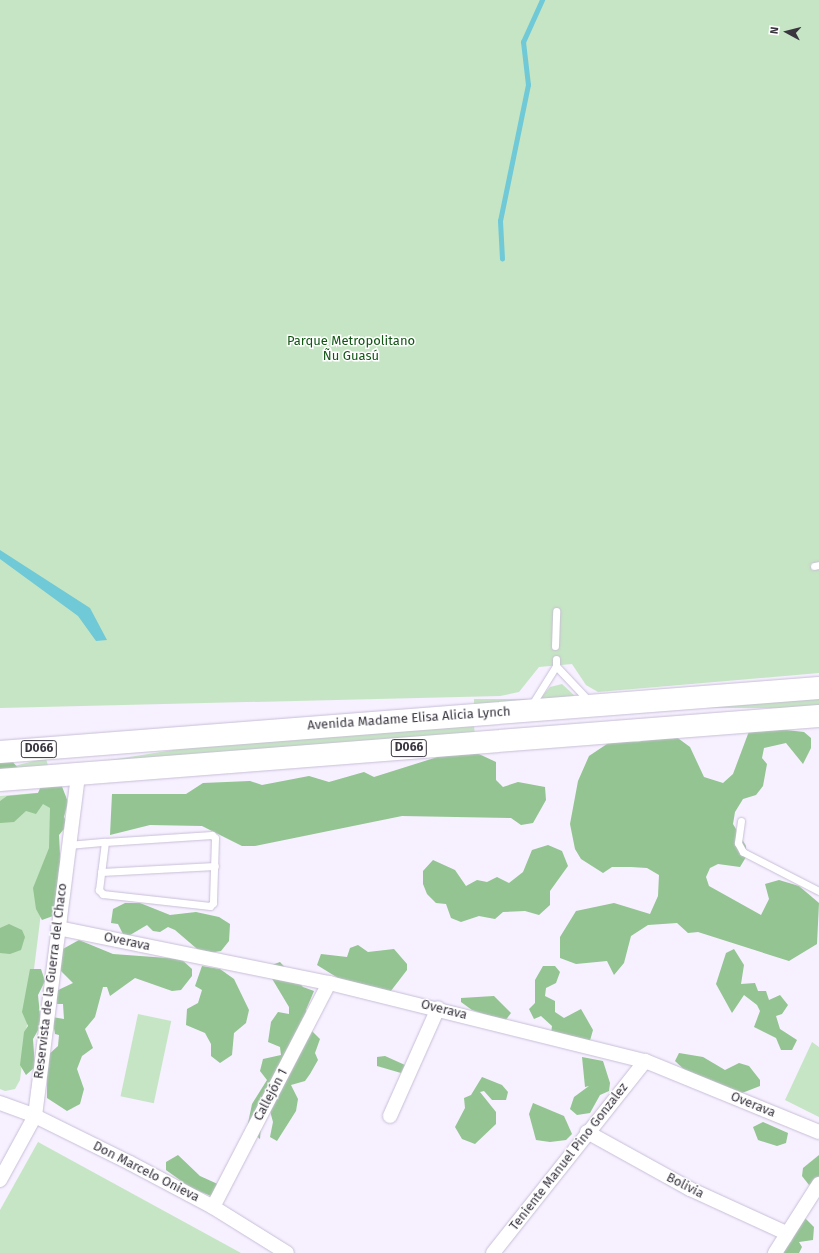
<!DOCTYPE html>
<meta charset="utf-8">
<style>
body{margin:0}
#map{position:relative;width:819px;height:1253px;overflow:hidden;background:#f6f0ff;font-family:"Fira Sans",sans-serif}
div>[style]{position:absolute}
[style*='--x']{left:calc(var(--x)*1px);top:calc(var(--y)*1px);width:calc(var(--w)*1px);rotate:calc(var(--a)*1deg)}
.green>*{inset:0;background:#c6e5c4;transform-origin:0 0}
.forest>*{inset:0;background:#93c491}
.water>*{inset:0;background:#70c9d6}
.stream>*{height:4.5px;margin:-2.25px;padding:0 2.25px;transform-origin:2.25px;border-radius:2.25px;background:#70c9d6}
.roads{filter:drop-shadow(0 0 1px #c8bed6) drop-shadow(0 0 1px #c8bed6)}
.lane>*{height:7px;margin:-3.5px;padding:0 3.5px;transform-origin:3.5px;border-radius:3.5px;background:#fff}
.street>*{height:14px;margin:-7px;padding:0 7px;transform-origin:7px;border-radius:7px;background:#fff}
.highway>*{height:22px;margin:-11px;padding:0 11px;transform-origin:11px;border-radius:11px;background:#fff}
span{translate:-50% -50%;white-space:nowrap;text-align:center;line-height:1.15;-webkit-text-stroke:3px #fff;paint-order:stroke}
.shield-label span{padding:1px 3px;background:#fff;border:1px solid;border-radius:3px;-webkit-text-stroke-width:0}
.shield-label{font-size:12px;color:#3a3640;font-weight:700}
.park-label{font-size:13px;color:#125615}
.street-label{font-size:13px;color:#3a3640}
.north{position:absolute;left:767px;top:12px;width:40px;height:40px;-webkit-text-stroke:3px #fff;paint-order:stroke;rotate:277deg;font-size:11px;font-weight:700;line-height:16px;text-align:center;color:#3a3640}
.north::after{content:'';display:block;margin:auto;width:14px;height:18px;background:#3a3640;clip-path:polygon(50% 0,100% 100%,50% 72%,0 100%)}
</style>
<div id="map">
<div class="green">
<i style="clip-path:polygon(0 0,819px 0,819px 673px,598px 692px,586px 685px,572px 664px,539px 667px,519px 692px,500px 696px,0 708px)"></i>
<i style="clip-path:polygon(562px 684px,576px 697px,540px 699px,550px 687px)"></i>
<i style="left:819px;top:699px;width:9px;height:345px;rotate:90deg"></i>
<i style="clip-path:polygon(474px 726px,475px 735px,98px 762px,186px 748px)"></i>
<i style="left:46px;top:758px;width:8px;height:46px;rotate:76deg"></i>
<i style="clip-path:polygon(47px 792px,55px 802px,20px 1080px,15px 1089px,5px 1091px,0 1089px,0 796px)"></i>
<i style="left:138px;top:1014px;width:34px;height:84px;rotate:12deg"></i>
<i style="clip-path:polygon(812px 1042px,819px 1047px,819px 1117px,785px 1100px)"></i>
<i style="clip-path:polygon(38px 1142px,241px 1253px,0 1253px,0 1210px)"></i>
</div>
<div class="forest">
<i style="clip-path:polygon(751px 726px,804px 732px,811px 738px,811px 748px,803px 764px,786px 743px,764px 748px,762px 758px,767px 764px,763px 786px,756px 795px,743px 799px,735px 812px,733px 824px,746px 846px,746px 857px,740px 867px,718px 864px,710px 868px,706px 877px,709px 886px,761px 915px,769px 899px,765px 884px,779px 880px,799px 886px,819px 903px,817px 944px,789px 961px,698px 932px,688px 933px,677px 923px,648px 925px,631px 936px,624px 963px,614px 975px,607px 961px,576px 964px,560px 958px,560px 937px,576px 911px,614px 903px,650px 914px,658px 896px,659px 875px,647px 868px,631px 867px,612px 867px,603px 873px,581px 859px,575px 849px,570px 824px,578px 781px,589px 756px,613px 740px,639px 742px,648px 738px,675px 736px,690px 747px,704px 777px,723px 783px,733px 774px)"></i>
<i style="clip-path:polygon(466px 748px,496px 762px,496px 780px,503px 787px,518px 782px,545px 787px,546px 800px,533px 823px,521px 825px,511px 818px,402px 816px,255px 846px,242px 846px,202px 826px,150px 825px,110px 835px,112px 794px,186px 794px,203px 783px,250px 781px,262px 785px,309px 776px,329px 782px,364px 772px,374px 777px)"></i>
<i style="clip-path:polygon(0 758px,10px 759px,20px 770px,0 788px)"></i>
<i style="clip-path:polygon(61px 784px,68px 802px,64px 817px,68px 824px,59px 835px,61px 873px,56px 909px,53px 916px,42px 920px,36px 909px,33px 888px,49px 848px,50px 808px,43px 804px,36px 814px,26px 811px,14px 822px,0 823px,0 801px,7px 796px,38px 793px,41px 786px)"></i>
<i style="clip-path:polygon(548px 845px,562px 851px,568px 866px,550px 891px,550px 905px,539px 915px,525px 911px,503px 912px,495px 919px,479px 916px,461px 922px,451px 918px,446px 904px,436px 903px,427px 894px,423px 884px,423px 871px,433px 860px,455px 870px,466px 886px,477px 880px,487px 882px,497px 877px,509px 883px,523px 872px,532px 850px)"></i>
<i style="clip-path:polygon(125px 903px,140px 903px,170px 915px,196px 912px,219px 917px,230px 924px,229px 941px,221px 951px,203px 954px,175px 930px,168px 927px,160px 932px,153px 931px,147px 925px,125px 938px,118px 924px,111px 923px,113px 909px)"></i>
<i style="clip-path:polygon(9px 924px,22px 930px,25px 937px,21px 950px,10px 954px,0 953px,0 928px)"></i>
<i style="clip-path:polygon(79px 940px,113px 954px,181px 959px,192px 969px,192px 976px,181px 990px,172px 991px,135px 978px,110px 996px,107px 987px,103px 987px,95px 1017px,85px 1029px,93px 1048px,82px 1056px,77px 1069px,84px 1089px,80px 1104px,67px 1111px,47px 1098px,47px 1056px,58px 1046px,59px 1035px,55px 1034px,52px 1017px,64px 1019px,63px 1004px,57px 1004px,54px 992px,73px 983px,59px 969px,61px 950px)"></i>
<i style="clip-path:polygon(358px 945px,368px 952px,394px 949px,407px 964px,407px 970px,387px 996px,338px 978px,317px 965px,321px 954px,347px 957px,350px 948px)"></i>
<i style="clip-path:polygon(734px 949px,744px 965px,741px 984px,755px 983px,758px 991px,766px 991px,769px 1000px,780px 995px,788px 1005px,782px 1014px,776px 1016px,780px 1029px,797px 1040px,792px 1050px,781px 1050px,776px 1038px,754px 1027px,760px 1011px,757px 1005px,744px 995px,732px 1013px,716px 984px,726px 953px)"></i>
<i style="clip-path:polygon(280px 962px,303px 987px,314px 991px,306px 1010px,310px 1029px,320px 1039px,315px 1053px,318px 1060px,310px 1074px,305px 1081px,291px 1085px,298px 1099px,296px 1111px,277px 1141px,270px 1137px,273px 1122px,270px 1111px,262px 1112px,260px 1139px,247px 1128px,252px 1104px,267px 1080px,260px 1071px,263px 1059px,281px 1055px,280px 1047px,268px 1042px,271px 1022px,278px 1012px,289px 1014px,289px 1007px,271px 977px,269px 966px)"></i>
<i style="clip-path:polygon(202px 966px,220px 969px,234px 979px,249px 1010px,246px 1023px,234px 1033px,232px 1055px,220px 1063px,211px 1056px,211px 1044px,205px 1033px,186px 1025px,187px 1009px,198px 1003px,202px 990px,195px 986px)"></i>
<i style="clip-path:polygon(543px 966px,555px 966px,560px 972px,556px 983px,546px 988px,545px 996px,555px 1001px,555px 1012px,564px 1018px,581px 1009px,593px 1030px,589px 1044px,551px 1034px,552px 1026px,541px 1016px,534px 1019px,529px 1009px,535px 1003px,535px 980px)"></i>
<i style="clip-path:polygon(30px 969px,41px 969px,45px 981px,38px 995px,41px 1025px,33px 1039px,35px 1067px,26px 1075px,20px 1065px,24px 1032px,28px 1026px,22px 1012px)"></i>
<i style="clip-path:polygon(494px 996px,511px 1013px,505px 1021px,472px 1010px,461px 1002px,461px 998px)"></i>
<i style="clip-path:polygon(679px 1053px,703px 1057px,725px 1070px,739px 1063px,749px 1066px,760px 1080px,760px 1086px,742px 1093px,691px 1076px,675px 1061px)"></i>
<i style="clip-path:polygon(385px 1056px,405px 1065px,401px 1073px,377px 1066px,377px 1057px)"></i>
<i style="clip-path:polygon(582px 1057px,603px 1061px,610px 1083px,609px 1091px,600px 1095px,590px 1113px,577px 1115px,570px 1109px,574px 1097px,589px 1086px,585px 1087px)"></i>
<i style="clip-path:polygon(482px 1077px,502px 1085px,508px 1092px,506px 1100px,492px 1100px,484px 1091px,480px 1092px,496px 1112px,496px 1124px,475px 1144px,462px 1139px,455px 1127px,465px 1108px,464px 1098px,471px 1095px)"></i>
<i style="clip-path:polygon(533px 1103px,564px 1116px,572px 1134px,566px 1140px,550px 1142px,536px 1140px,529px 1114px)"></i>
<i style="clip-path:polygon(763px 1122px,788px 1133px,786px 1143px,777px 1146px,758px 1140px,753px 1127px)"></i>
<i style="clip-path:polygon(178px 1155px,200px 1176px,222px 1186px,221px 1200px,191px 1188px,166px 1170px,166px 1162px)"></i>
<i style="clip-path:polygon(819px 1155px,819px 1179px,809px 1185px,802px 1176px,803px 1168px)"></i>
<i style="clip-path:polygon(803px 1216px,814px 1227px,813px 1240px,799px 1242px,802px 1247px,799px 1253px,769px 1253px,780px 1244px,791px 1242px)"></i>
</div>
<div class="water">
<i style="clip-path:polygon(0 550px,90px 608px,107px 640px,96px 641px,78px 616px,0 559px)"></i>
</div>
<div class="stream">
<i style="--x:502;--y:259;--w:38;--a:-93"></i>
<i style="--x:500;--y:221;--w:139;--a:-78.4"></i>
<i style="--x:528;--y:85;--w:43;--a:-96.6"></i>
<i style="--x:523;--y:42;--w:46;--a:-65.7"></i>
</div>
<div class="roads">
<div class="lane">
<i style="--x:814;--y:566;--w:5;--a:-11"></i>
<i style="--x:555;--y:646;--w:35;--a:-88"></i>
<i style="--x:556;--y:666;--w:50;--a:46.6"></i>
<i style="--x:531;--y:706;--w:47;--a:-58"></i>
<i style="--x:556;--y:666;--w:7;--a:-90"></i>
<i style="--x:741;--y:821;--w:22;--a:98"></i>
<i style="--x:738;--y:843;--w:10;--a:61"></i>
<i style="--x:743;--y:852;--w:85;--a:27.2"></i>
<i style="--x:68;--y:845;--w:37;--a:-5"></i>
<i style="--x:105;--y:842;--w:107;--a:-3.7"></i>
<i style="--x:212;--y:835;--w:4;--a:45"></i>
<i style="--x:215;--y:838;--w:65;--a:91.8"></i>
<i style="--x:213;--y:903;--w:4;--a:135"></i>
<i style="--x:210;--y:906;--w:108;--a:-173.6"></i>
<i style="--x:103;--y:894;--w:6;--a:-135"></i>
<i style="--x:99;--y:890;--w:48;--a:-82.9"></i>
<i style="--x:101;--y:872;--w:114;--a:-3"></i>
</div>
<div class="street">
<i style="--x:58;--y:928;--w:277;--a:11.5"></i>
<i style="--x:329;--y:983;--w:325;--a:13.9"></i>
<i style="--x:645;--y:1061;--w:188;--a:22.2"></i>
<i style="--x:0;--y:1103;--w:37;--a:20"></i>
<i style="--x:35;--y:1116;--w:106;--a:26.3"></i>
<i style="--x:130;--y:1163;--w:94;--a:27.9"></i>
<i style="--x:213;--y:1207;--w:87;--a:31.9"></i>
<i style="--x:390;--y:1116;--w:118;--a:-66"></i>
<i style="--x:587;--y:1132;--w:118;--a:29"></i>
<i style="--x:690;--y:1189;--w:106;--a:24.6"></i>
<i style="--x:0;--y:1180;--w:73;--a:-61.3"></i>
<i style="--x:35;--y:1116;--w:345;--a:-82.8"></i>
<i style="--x:213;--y:1207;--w:252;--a:-62.6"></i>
<i style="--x:493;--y:1253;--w:245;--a:-51.6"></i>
<i style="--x:775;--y:1253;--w:82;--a:-57.5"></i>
</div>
<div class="highway">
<i style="--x:0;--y:752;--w:821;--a:-4.47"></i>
<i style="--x:0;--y:780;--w:821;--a:-4.47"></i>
</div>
</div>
<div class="shield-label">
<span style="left:409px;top:748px">D066</span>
<span style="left:39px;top:749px">D066</span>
</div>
<div class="park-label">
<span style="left:351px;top:349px">Parque Metropolitano<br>Ñu Guasú</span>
</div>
<div class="street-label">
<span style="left:409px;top:719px;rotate:-4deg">Avenida Madame Elisa Alicia Lynch</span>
<span style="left:127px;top:942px;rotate:12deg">Overava</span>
<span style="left:51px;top:981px;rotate:-83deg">Reservista de la Guerra del Chaco</span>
<span style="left:444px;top:1010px;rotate:14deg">Overava</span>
<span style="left:271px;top:1095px;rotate:-62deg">Callejón 1</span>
<span style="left:753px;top:1105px;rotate:22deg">Overava</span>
<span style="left:569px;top:1157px;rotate:-52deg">Teniente Manuel Pino Gonzalez</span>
<span style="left:146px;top:1172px;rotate:27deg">Don Marcelo Onieva</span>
<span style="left:685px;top:1186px;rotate:27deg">Bolivia</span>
</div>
<div class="north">N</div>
</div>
